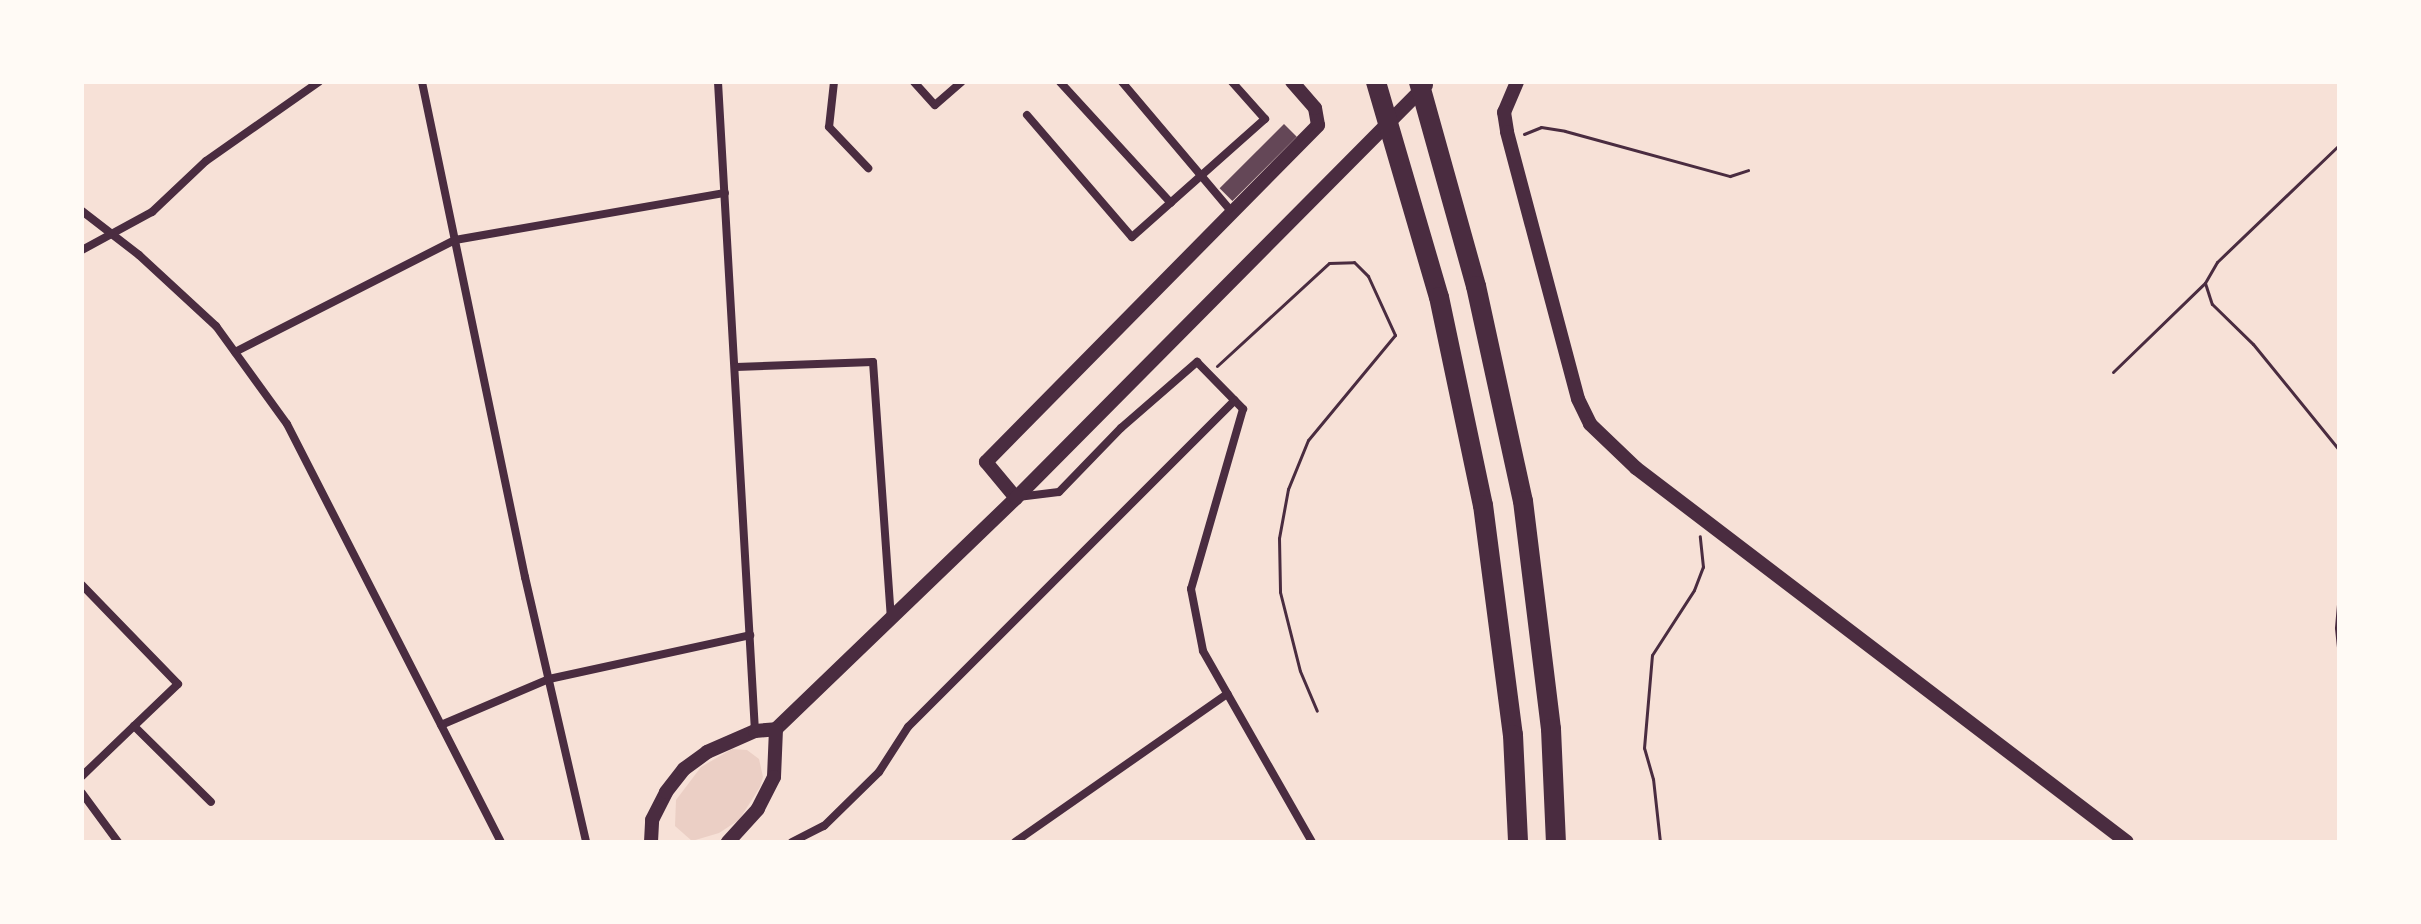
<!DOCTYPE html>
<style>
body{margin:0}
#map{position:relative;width:2421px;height:924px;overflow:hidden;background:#f7e1d7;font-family:Literata,serif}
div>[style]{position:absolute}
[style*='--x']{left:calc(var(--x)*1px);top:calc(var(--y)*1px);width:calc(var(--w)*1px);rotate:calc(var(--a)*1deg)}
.green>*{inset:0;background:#ebcfc5}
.building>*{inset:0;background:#644757;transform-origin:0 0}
.path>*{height:3px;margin:-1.5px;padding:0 1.5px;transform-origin:1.5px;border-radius:1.5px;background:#4a2c40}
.minor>*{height:8px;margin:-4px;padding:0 4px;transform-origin:4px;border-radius:4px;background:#4a2c40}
.tertiary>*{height:14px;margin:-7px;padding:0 7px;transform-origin:7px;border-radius:7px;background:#4a2c40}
.motorway>*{height:20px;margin:-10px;padding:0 10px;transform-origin:10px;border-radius:10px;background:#4a2c40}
span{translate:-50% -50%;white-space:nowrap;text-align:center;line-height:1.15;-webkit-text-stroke:6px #fffaf5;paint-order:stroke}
.frame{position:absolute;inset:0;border:84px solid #fffaf5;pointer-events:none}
</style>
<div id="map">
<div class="green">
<i style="clip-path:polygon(732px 749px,747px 750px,759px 759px,763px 777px,760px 787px,739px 820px,719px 833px,692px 841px,675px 826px,676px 800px,701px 767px)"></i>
</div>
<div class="building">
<i style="left:1284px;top:124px;width:18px;height:91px;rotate:45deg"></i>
</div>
<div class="path">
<i style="--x:1524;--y:134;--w:18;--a:-22"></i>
<i style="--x:1541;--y:127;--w:24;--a:9"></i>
<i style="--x:1565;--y:131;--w:171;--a:15.3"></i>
<i style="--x:1730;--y:176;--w:19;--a:-18"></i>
<i style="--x:2339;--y:145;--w:169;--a:136.2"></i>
<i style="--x:2217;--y:262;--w:24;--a:120"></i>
<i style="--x:2205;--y:283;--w:22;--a:72"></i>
<i style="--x:2212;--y:304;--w:57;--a:44.3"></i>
<i style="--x:2253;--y:344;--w:136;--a:50.9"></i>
<i style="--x:1217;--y:366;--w:152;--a:-42.6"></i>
<i style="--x:1329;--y:263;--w:25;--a:-2"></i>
<i style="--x:1354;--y:262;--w:20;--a:45"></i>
<i style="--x:1368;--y:276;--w:65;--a:65.4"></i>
<i style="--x:1395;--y:335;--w:136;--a:129.6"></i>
<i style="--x:1308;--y:440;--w:53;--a:112.2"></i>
<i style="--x:1288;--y:489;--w:50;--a:100.4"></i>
<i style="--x:1279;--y:538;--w:54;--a:88.9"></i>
<i style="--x:1280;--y:592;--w:81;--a:75.8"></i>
<i style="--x:1300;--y:671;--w:43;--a:67"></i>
<i style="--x:2113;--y:372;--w:128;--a:-44.1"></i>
<i style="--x:2339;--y:593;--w:35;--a:95"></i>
<i style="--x:2336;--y:628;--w:27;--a:84"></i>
<i style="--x:1660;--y:842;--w:63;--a:-96.3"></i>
<i style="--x:1653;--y:779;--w:32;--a:-106"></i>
<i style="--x:1644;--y:748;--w:93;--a:-85.1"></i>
<i style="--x:1652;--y:655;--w:77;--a:-57.1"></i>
<i style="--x:1694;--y:590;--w:25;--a:-69"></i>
<i style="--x:1703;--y:567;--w:31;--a:-96"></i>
</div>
<div class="minor">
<i style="--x:422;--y:82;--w:506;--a:78.25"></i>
<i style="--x:525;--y:577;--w:272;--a:77"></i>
<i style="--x:718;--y:82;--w:650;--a:86.74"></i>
<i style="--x:834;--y:82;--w:45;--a:96.3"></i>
<i style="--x:829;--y:127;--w:57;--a:46.4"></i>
<i style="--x:914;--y:82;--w:31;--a:48"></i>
<i style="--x:935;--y:105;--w:35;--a:-41"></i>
<i style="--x:1060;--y:82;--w:164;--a:47.5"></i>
<i style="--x:1122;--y:82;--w:170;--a:49.8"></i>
<i style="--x:1027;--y:115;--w:161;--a:49.3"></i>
<i style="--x:1132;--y:237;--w:178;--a:-41.6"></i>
<i style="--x:1265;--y:119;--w:50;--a:-131.7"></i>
<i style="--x:82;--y:211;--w:72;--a:37.7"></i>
<i style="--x:139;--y:255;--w:105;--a:42.7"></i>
<i style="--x:216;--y:326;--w:121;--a:54.1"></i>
<i style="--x:287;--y:424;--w:470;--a:62.9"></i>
<i style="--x:82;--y:250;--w:80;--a:-28.5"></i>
<i style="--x:152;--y:212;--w:74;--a:-43.4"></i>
<i style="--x:206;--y:161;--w:138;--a:-35"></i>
<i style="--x:235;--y:352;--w:247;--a:-27"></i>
<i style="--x:455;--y:240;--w:274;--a:-9.9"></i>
<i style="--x:736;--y:367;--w:137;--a:-2.1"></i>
<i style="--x:873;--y:362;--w:256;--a:86"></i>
<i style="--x:1018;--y:497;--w:41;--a:-7"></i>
<i style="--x:1059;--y:492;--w:89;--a:-45.9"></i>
<i style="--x:1121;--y:428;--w:101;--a:-41"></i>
<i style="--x:1197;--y:362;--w:66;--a:45.6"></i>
<i style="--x:1243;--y:409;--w:187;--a:106.1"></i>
<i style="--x:1191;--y:589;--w:63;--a:79"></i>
<i style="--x:1203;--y:651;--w:220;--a:60.3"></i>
<i style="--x:82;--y:585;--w:138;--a:45.9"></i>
<i style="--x:178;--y:684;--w:61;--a:136.3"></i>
<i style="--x:441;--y:725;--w:117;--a:-23.1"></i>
<i style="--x:549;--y:679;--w:206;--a:-12.3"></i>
<i style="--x:82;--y:776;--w:72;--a:-43.9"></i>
<i style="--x:134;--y:726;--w:108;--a:44.6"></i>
<i style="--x:82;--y:793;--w:61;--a:53.7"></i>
<i style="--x:792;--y:842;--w:36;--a:-27"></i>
<i style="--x:824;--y:826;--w:77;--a:-44.5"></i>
<i style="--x:879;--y:772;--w:54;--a:-57.2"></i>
<i style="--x:908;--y:727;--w:462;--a:-45"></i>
<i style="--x:1015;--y:842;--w:259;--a:-34.9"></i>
</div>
<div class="tertiary">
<i style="--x:1517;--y:82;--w:33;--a:113"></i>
<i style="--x:1504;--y:112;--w:20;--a:81"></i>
<i style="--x:1507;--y:132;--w:276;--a:75.1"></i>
<i style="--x:1578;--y:399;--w:28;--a:64"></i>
<i style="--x:1590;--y:424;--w:64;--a:43.7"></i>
<i style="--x:1636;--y:468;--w:617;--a:37.3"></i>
<i style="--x:1016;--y:498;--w:47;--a:-129.8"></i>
<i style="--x:986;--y:462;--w:473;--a:-45.4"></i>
<i style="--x:1318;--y:125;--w:17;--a:-100"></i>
<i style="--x:1315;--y:108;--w:35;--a:-131"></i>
<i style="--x:776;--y:729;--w:333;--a:-43.9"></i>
<i style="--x:1016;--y:498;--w:582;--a:-45.21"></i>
<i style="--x:651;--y:842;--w:22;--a:-87"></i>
<i style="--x:652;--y:820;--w:31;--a:-63"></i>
<i style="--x:666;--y:792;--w:29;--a:-52"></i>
<i style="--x:684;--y:769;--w:29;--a:-36"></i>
<i style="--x:707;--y:752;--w:52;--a:-23.6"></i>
<i style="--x:755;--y:731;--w:21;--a:-5"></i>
<i style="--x:776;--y:729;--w:48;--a:92.4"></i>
<i style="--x:774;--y:777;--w:36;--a:117"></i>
<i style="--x:758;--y:809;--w:45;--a:132.3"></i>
</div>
<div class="motorway">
<i style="--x:1376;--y:82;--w:224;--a:73.7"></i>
<i style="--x:1439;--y:297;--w:213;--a:78.1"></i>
<i style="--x:1483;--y:505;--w:232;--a:82.6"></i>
<i style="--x:1513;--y:735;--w:107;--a:87.3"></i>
<i style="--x:1419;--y:82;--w:212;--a:74.4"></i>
<i style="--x:1476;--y:286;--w:220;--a:77.7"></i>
<i style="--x:1523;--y:501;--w:230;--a:83"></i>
<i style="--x:1551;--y:729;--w:113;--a:87.5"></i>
</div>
<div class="frame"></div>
</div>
